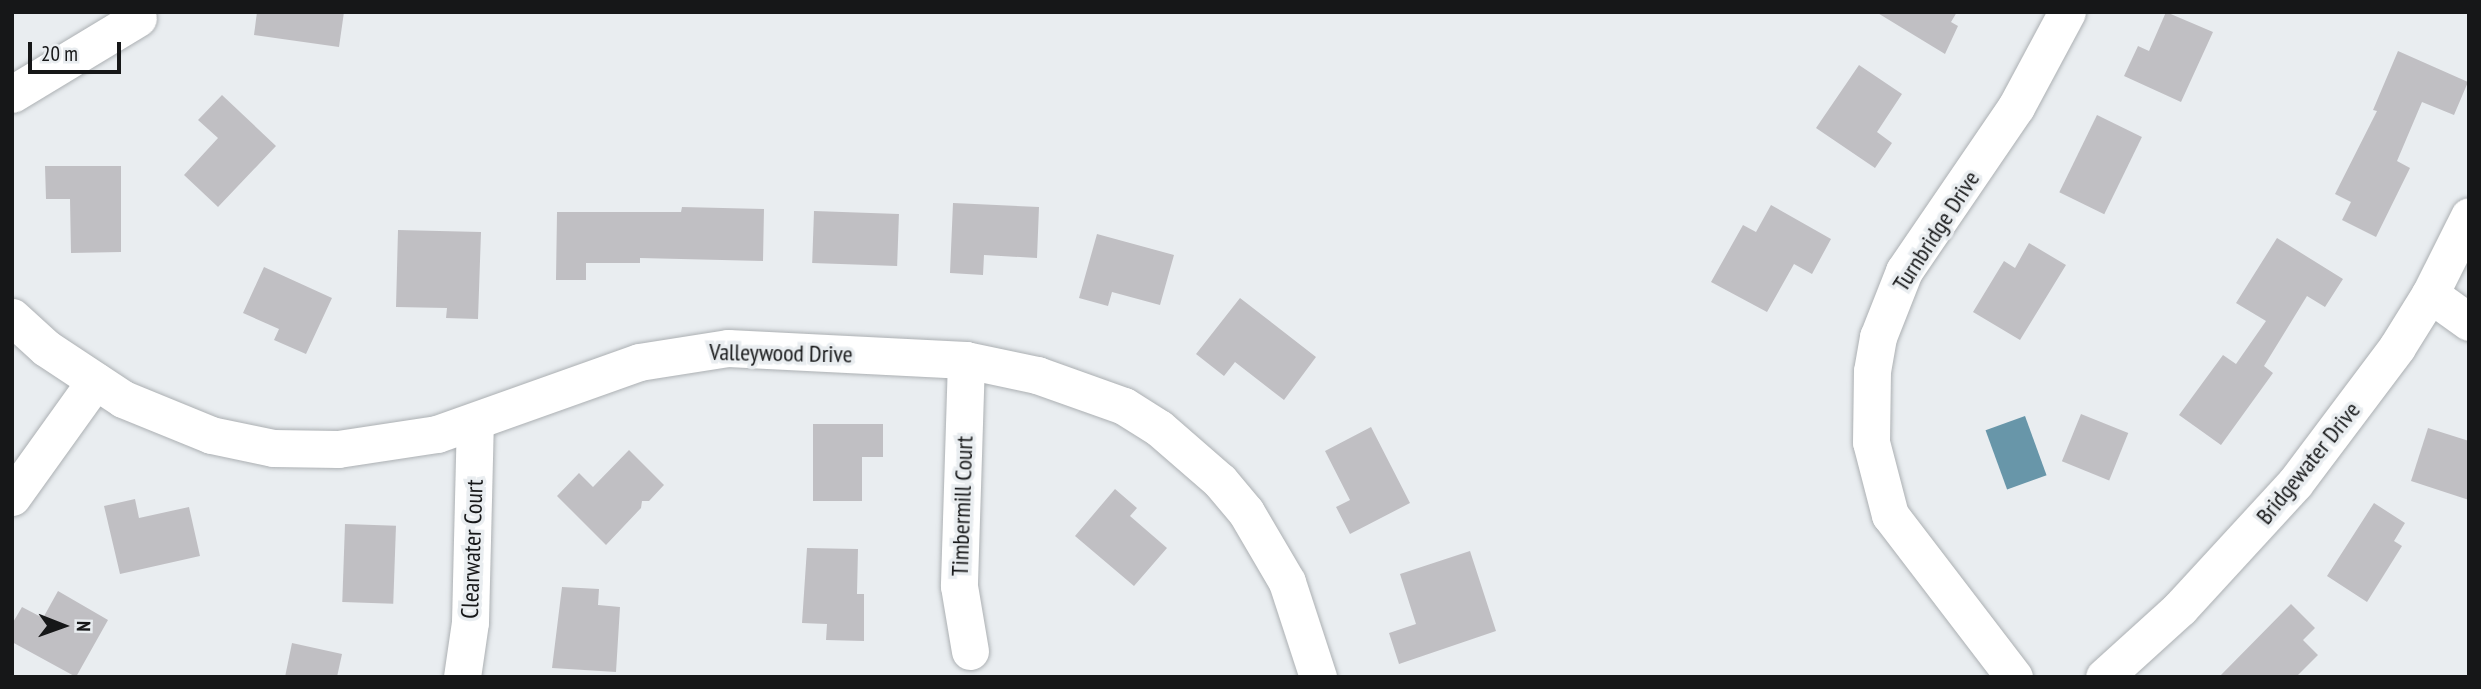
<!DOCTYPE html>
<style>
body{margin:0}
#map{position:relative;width:2481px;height:689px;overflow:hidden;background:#e9edf0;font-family:"PT Sans Narrow",sans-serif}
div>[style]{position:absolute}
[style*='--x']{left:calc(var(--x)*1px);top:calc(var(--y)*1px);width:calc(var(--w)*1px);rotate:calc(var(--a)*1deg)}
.water>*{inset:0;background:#6896a9;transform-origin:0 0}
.building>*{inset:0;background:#c0bfc3;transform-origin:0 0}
.roads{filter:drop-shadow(0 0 2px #acb0b3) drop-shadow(0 0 2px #acb0b3)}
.minor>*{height:37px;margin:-18.5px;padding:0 18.5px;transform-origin:18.5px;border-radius:18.5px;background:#fff}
span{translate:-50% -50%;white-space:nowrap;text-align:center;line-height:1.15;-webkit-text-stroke:7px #e9edf0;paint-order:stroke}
.street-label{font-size:24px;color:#161718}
.frame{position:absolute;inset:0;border:14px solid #161718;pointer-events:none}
.north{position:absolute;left:28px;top:591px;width:70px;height:70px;-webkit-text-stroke:5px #e9edf0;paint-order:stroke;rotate:91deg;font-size:19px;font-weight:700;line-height:28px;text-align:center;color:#161718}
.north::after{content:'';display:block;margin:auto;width:24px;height:32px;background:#161718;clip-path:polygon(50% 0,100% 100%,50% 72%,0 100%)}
.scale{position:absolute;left:28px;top:42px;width:93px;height:32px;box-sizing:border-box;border:4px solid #161718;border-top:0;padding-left:9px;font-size:21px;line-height:24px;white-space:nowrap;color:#161718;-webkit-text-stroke:5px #e9edf0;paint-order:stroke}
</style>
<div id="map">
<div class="water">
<i style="left:2025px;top:416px;width:63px;height:42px;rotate:70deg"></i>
</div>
<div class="building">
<i style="clip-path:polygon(257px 12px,344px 12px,339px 47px,254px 35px)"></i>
<i style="clip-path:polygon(1876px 12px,1957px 12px,1951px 22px,1958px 26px,1945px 54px)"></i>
<i style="clip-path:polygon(2166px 12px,2213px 32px,2181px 102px,2124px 76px,2138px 46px,2149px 51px)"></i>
<i style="clip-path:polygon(2398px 51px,2468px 82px,2454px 115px,2422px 102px,2397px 161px,2410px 168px,2376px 237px,2342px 220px,2351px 202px,2335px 194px,2377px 111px,2373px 110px)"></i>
<i style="clip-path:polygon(1859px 65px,1902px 94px,1877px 132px,1892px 143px,1875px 168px,1816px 128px)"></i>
<i style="clip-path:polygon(222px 95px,276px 146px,218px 207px,184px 175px,218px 138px,198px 120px)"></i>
<i style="left:2097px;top:115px;width:50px;height:86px;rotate:26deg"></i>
<i style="clip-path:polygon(45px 166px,121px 166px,121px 252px,71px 253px,70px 199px,46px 199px)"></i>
<i style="clip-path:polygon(953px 203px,1039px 207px,1037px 258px,984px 255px,983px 275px,950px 273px)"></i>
<i style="clip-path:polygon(1771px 205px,1831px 239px,1812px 274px,1794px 264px,1767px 312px,1711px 282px,1743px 225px,1756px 232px)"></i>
<i style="clip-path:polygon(682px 207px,764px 209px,763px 261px,640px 258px,640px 263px,586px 263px,586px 280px,556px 280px,557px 212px,681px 212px)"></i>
<i style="left:814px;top:211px;width:85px;height:52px;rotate:2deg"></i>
<i style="clip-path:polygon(398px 230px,481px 232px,478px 319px,446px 318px,447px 308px,396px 307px)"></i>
<i style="clip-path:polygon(1097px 234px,1174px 255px,1160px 305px,1112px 292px,1108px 306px,1079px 298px)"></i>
<i style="clip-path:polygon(2277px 238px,2343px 279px,2325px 307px,2307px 296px,2264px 366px,2273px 373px,2221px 445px,2179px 415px,2223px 355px,2236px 364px,2266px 321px,2236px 303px)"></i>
<i style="clip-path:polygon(2029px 243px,2066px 265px,2020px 340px,1973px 312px,2004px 261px,2015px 268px)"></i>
<i style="clip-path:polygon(264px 267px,332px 298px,306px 354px,274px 340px,279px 329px,243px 313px)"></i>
<i style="clip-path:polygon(1240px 298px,1316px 357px,1284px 400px,1235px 362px,1224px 376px,1196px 354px)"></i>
<i style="left:2081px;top:414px;width:51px;height:51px;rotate:22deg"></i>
<i style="clip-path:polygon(813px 424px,883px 424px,883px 457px,862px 457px,862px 501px,813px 501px)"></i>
<i style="clip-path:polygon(1371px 427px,1410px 503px,1350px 534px,1336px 507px,1350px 500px,1325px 451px)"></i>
<i style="clip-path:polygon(2428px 428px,2469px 441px,2469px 500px,2411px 481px)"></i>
<i style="clip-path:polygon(629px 450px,664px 485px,649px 501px,642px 501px,641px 508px,606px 545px,557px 496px,579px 473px,593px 487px)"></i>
<i style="clip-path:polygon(1115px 489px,1137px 508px,1130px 516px,1167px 548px,1134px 586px,1075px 536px)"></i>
<i style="clip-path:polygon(135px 499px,139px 518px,189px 507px,200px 556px,120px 574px,104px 506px)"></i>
<i style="clip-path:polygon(2374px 503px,2405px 523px,2394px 541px,2402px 546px,2367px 602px,2327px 576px)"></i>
<i style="left:345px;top:524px;width:51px;height:78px;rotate:2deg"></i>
<i style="clip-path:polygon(807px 548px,858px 549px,857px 594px,864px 594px,864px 641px,826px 640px,827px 624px,802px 623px)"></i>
<i style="clip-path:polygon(1470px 551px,1496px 631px,1399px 664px,1389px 633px,1416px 624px,1400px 574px)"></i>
<i style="clip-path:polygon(562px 587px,599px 589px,598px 605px,620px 607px,616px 672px,552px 668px)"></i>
<i style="clip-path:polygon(58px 591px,108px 620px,76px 677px,12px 642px,12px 624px,22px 607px,43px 618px)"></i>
<i style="clip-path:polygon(2291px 604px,2315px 628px,2303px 640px,2318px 655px,2296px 677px,2219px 677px)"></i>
<i style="clip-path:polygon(292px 643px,342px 654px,337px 677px,285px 677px)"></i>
</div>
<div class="roads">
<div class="minor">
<i style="--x:12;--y:94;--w:147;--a:-31.1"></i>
<i style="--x:2430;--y:294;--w:48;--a:35.7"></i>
<i style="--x:12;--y:317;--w:46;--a:42.4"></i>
<i style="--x:46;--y:348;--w:92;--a:33.5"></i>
<i style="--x:123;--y:399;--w:95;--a:22.2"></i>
<i style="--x:211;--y:435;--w:63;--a:11.8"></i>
<i style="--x:273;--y:448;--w:65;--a:0.9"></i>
<i style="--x:338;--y:449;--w:100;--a:-8.6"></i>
<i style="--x:437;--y:434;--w:214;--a:-19.6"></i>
<i style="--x:639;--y:362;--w:90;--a:-8.9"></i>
<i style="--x:728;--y:348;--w:238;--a:2.9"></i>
<i style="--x:966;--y:360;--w:73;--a:11.9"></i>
<i style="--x:1037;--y:375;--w:92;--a:19.6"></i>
<i style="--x:1124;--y:406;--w:41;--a:32.2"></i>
<i style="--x:1159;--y:428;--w:81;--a:41"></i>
<i style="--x:1220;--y:481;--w:40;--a:50"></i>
<i style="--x:1246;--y:512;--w:81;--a:59.6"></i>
<i style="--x:1287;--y:582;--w:100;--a:71.9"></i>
<i style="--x:966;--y:360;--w:226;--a:91.8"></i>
<i style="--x:959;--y:586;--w:66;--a:80.4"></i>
<i style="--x:12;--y:497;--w:143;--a:-54.4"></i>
<i style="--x:462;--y:677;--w:56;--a:-81.7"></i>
<i style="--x:470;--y:622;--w:200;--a:-88.6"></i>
<i style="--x:2014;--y:677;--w:204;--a:-127.4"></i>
<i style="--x:1890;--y:515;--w:75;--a:-104.6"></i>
<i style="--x:1871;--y:442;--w:71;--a:-89.2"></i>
<i style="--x:1872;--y:371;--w:35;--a:-80"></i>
<i style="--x:1878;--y:337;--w:71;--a:-68.5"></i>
<i style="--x:1904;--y:271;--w:199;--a:-55.7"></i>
<i style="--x:2016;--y:107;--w:108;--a:-61.8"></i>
<i style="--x:2104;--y:677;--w:103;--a:-42.2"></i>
<i style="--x:2180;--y:608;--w:170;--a:-47.4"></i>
<i style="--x:2295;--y:483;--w:170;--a:-53.1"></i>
<i style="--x:2397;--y:347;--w:62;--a:-58.1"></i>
<i style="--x:2430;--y:294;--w:87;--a:-63.4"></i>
</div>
</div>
<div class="street-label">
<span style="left:1936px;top:231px;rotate:-57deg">Turnbridge Drive</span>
<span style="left:781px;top:353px;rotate:1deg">Valleywood Drive</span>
<span style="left:2308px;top:463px;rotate:-51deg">Bridgewater Drive</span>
<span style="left:962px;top:506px;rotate:-88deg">Timbermill Court</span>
<span style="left:472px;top:549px;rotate:-88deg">Clearwater Court</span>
</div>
<div class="frame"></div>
<div class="north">N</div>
<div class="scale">20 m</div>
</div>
